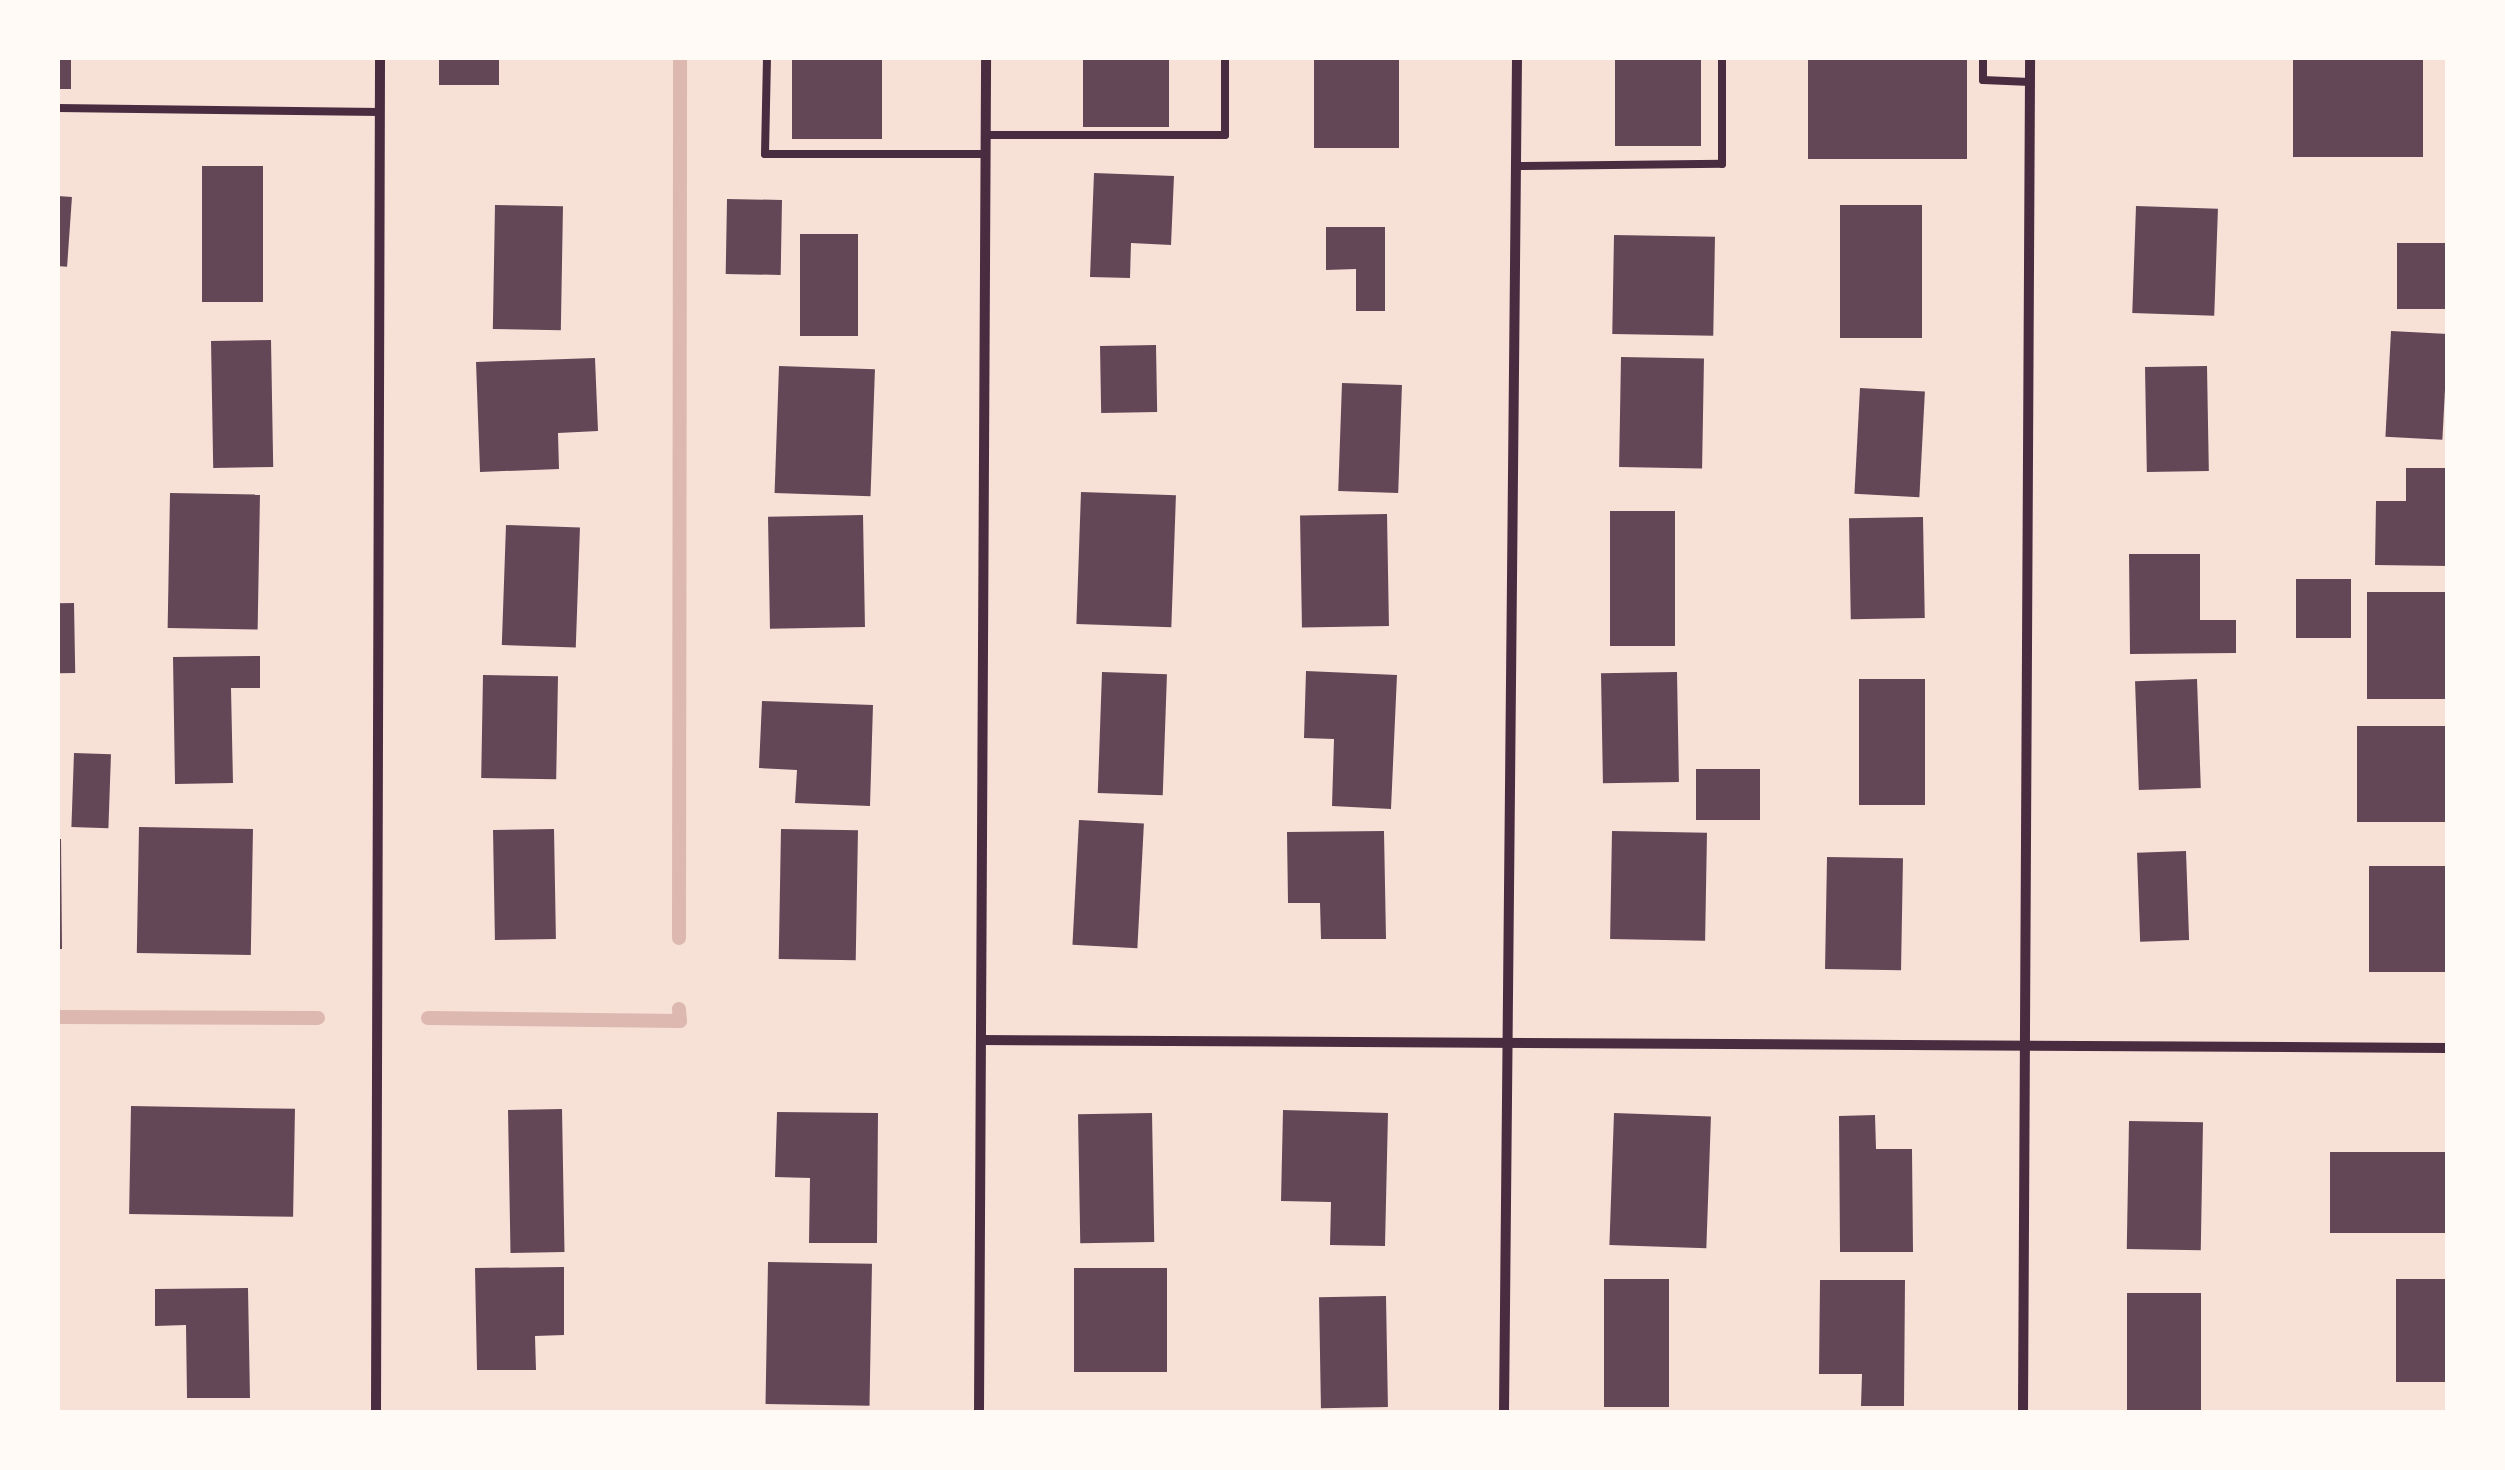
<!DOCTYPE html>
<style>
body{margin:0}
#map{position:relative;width:2505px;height:1470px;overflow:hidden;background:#f7e1d7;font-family:"PT Serif",serif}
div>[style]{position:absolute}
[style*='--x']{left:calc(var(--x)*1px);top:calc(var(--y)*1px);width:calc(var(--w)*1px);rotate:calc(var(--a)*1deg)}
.stream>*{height:14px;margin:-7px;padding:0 7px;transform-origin:7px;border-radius:7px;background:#dcb8b0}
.building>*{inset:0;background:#644757;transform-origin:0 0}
.service>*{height:8px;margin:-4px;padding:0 4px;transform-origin:4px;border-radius:4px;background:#4a2c40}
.minor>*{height:10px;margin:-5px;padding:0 5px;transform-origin:5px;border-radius:5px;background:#4a2c40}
span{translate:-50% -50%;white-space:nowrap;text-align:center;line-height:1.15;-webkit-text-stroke:10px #fffaf5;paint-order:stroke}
.frame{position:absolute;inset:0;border:60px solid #fffaf5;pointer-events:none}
</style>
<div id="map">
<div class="stream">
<i style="--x:679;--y:938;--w:880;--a:-89.93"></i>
<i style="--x:58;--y:1017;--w:260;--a:0.2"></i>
<i style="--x:428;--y:1018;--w:252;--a:0.7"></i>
<i style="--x:680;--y:1021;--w:12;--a:-95"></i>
</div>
<div class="building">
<i style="left:58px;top:58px;width:13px;height:31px"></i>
<i style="left:439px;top:58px;width:60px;height:27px"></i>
<i style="left:792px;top:58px;width:90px;height:81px"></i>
<i style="left:1083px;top:58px;width:86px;height:69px"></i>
<i style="left:1314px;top:58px;width:85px;height:90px"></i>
<i style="left:1615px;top:58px;width:86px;height:88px"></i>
<i style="left:1808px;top:58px;width:159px;height:101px"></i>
<i style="left:2293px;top:58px;width:130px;height:99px"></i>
<i style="left:263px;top:166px;width:136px;height:61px;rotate:90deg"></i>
<i style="clip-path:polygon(1094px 173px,1174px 176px,1171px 245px,1131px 243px,1130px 278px,1090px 277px)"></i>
<i style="left:58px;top:196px;width:14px;height:70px;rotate:4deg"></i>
<i style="left:727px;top:199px;width:55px;height:75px;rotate:1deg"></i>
<i style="left:495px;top:205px;width:68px;height:124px;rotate:1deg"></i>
<i style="left:1840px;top:205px;width:82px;height:133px"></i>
<i style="left:2136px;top:206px;width:82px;height:107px;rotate:2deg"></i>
<i style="clip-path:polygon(1326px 227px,1385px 227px,1385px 311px,1356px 311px,1356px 269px,1326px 270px)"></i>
<i style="left:800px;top:234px;width:58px;height:102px"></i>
<i style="left:1614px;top:235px;width:101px;height:99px;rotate:1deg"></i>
<i style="left:2397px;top:243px;width:51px;height:66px"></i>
<i style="left:2391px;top:331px;width:57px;height:106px;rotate:3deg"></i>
<i style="left:271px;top:340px;width:127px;height:60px;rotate:89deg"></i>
<i style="left:1156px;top:345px;width:67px;height:56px;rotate:89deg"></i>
<i style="left:1621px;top:357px;width:83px;height:110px;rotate:1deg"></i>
<i style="clip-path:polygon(595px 358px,598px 431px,558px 433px,559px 469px,480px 472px,476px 362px)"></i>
<i style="left:779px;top:366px;width:96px;height:127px;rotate:2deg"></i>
<i style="left:2207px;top:366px;width:105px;height:62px;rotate:89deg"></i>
<i style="left:1342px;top:383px;width:60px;height:108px;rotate:2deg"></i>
<i style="left:1860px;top:388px;width:65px;height:106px;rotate:3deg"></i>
<i style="clip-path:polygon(2406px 468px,2448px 468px,2448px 566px,2375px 565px,2376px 501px,2406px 501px)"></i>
<i style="left:1081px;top:492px;width:95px;height:132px;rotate:2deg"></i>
<i style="left:170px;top:493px;width:90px;height:135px;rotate:1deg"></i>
<i style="left:1675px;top:511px;width:135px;height:65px;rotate:90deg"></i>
<i style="left:1387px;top:514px;width:112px;height:87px;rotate:89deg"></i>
<i style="left:863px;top:515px;width:112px;height:95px;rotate:89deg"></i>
<i style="left:1923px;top:517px;width:101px;height:74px;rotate:89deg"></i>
<i style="left:506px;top:525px;width:74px;height:120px;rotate:2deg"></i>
<i style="clip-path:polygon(2129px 554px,2200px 554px,2200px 620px,2236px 620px,2236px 653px,2130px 654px)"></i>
<i style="left:2296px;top:579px;width:55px;height:59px"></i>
<i style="left:2448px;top:592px;width:107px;height:81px;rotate:90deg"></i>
<i style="left:74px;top:603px;width:70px;height:16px;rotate:89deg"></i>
<i style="clip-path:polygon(260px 656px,260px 688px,231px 688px,233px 783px,175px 784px,173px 657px)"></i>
<i style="clip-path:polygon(1306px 671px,1397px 675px,1391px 809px,1332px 806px,1334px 739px,1304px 738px)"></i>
<i style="left:1102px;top:672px;width:65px;height:121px;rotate:2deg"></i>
<i style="left:1677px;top:672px;width:110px;height:76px;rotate:89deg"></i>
<i style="left:483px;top:675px;width:75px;height:103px;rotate:1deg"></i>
<i style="left:1925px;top:679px;width:126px;height:66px;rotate:90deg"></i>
<i style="left:2197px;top:679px;width:109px;height:62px;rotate:88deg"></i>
<i style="clip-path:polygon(762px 701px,873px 705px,870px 806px,795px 803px,797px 770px,759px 768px)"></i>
<i style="left:2448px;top:726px;width:96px;height:91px;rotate:90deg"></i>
<i style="left:74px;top:753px;width:37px;height:74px;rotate:2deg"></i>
<i style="left:1696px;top:769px;width:64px;height:51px"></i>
<i style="left:1079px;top:820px;width:65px;height:125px;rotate:3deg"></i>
<i style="left:139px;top:827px;width:114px;height:126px;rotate:1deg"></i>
<i style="left:554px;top:829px;width:110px;height:61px;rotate:89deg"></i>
<i style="left:781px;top:829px;width:77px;height:130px;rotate:1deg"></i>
<i style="clip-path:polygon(1384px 831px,1386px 939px,1321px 939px,1320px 903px,1288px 903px,1287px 832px)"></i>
<i style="left:1612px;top:831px;width:95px;height:108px;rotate:1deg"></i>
<i style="clip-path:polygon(58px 839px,61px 839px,62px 949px,58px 949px)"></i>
<i style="left:2186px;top:851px;width:89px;height:49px;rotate:88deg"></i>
<i style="left:1827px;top:857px;width:76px;height:112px;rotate:1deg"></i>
<i style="left:2448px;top:866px;width:106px;height:79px;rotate:90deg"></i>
<i style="left:131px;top:1106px;width:164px;height:108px;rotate:1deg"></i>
<i style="left:562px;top:1109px;width:143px;height:54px;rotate:89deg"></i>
<i style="clip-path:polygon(1283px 1110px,1388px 1113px,1385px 1246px,1330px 1245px,1331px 1202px,1281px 1201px)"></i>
<i style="clip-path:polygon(777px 1112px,878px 1113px,877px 1243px,809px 1243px,810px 1178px,775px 1177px)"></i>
<i style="left:1152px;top:1113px;width:129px;height:74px;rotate:89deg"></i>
<i style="left:1614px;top:1113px;width:97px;height:132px;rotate:2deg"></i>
<i style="clip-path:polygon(1875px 1115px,1876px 1149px,1912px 1149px,1913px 1252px,1840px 1252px,1839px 1116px)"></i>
<i style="left:2129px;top:1121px;width:74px;height:128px;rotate:1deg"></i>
<i style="left:2330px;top:1152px;width:118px;height:81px"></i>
<i style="left:768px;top:1262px;width:104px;height:142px;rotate:1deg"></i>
<i style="clip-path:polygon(564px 1267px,564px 1335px,535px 1336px,536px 1370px,477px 1370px,475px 1268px)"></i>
<i style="left:1074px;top:1268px;width:93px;height:104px"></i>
<i style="left:1604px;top:1279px;width:65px;height:128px"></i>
<i style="left:2448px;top:1279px;width:103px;height:52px;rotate:90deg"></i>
<i style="clip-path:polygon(1820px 1280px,1905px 1280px,1904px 1406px,1861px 1406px,1862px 1374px,1819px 1374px)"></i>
<i style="clip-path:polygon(248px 1288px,250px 1398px,187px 1398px,186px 1325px,155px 1326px,155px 1289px)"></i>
<i style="left:2201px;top:1293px;width:118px;height:74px;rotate:90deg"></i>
<i style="left:1386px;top:1296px;width:111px;height:67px;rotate:89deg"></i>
</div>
<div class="service">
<i style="--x:767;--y:58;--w:96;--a:91.2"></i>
<i style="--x:765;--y:154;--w:220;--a:0"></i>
<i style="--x:1983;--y:58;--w:22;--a:90"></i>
<i style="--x:1983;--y:80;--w:47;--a:2.4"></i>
<i style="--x:58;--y:108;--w:322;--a:0.7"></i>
<i style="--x:985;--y:135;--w:240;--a:0"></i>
<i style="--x:1225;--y:135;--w:77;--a:-90"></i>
<i style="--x:1516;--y:166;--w:206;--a:-0.6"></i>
<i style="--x:1722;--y:164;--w:106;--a:-90"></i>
</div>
<div class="minor">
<i style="--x:981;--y:1040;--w:1467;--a:0.31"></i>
<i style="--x:376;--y:1412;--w:1354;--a:-89.83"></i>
<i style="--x:979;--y:1412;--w:1354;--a:-89.7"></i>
<i style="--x:1504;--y:1412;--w:1354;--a:-89.45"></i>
<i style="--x:2023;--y:1412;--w:1354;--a:-89.7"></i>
</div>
<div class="frame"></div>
</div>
